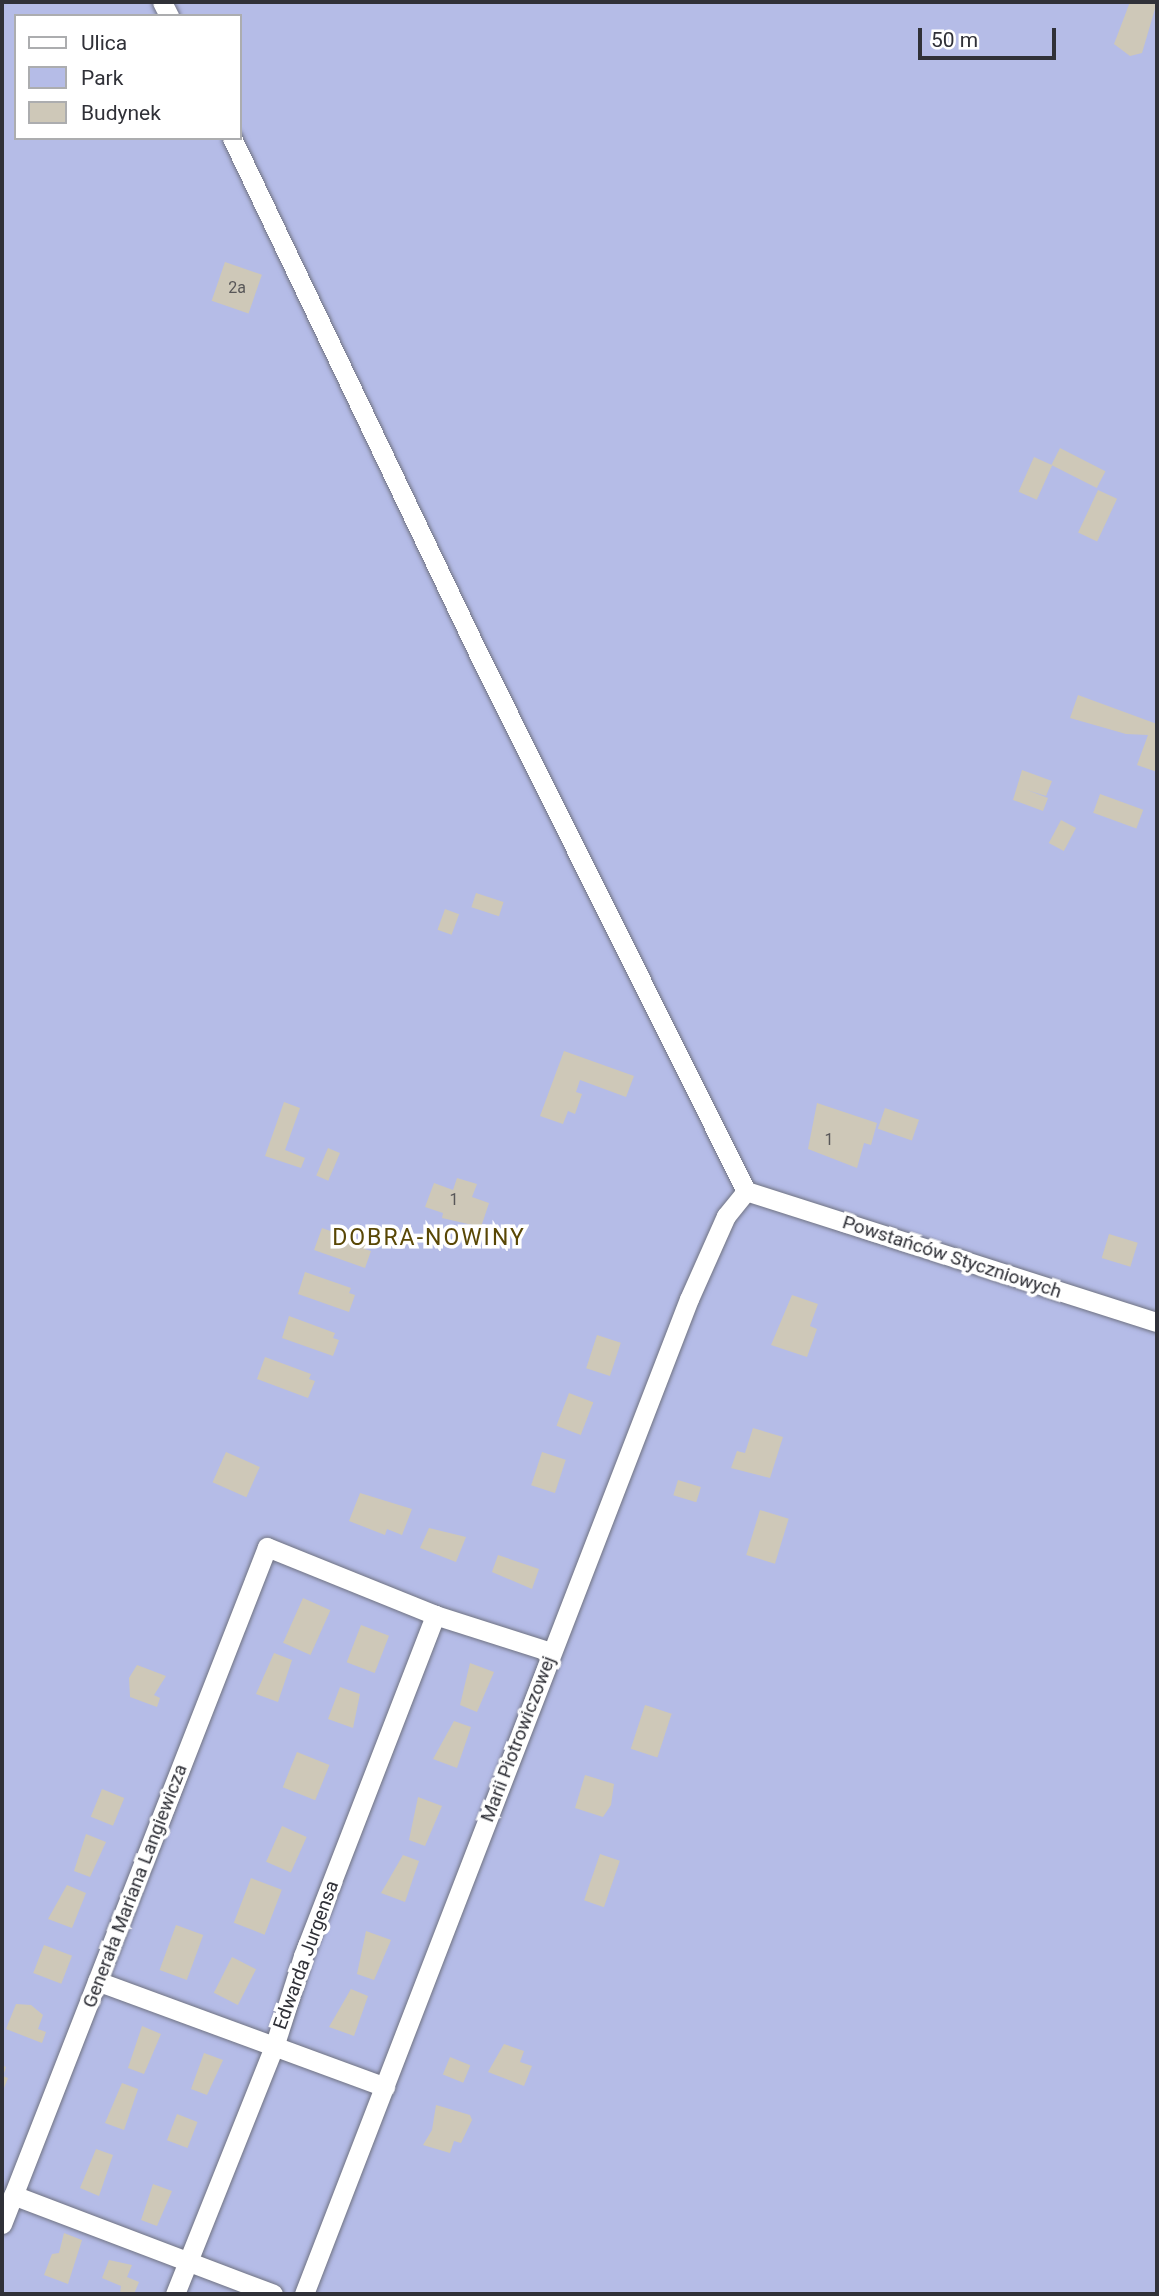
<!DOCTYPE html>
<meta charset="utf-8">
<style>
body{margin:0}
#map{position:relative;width:1159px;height:2296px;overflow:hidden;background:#e4e8f9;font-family:Roboto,sans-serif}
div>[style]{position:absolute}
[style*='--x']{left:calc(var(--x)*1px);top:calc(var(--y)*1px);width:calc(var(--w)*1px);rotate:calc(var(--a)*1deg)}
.green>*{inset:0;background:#b5bce7}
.building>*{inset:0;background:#cec8b8;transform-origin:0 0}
.roads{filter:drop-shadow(0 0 2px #6f7281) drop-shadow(0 0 2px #6f7281)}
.street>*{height:19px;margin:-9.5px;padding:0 9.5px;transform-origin:9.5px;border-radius:9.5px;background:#fff}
span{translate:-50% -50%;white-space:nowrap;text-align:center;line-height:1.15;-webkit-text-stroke:7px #fff;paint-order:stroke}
.number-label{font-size:16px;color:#585758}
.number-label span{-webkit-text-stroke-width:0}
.street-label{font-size:19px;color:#303138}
.quarter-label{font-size:23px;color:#594705;letter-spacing:2px}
.frame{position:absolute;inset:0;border:4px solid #303138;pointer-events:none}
.legend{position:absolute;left:14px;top:14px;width:228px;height:126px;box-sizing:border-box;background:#fff;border:2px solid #acadaf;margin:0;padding:9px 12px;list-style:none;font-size:21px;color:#303138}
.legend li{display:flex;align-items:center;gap:14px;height:35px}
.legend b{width:35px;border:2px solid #acadaf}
.scale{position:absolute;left:918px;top:28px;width:138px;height:32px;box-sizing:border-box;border:4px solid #303138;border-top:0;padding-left:9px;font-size:21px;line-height:24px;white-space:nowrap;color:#303138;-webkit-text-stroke:5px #fff;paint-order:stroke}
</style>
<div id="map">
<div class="green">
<i style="clip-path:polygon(evenodd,2px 2px,1157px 2px,1157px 2294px,2px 2294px,2px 2px,16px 16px,240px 16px,240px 138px,16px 138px,16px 16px)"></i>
</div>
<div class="building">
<i style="clip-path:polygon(1130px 2px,1157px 2px,1142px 53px,1130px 56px,1114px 44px)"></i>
<i style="left:225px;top:262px;width:39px;height:41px;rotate:19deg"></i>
<i style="left:1060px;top:448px;width:51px;height:19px;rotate:27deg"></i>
<i style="left:1034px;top:457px;width:20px;height:38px;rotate:24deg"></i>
<i style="left:1098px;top:490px;width:21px;height:47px;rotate:25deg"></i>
<i style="clip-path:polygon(1078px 695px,1157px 724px,1157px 772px,1137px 765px,1148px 735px,1126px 734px,1070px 718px)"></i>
<i style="clip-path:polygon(1022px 770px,1052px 781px,1046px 796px,1027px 790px,1048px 798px,1043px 811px,1013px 800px)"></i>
<i style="left:1100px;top:794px;width:46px;height:20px;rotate:20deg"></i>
<i style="left:1061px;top:820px;width:17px;height:26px;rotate:28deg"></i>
<i style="left:476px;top:893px;width:29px;height:15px;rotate:18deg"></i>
<i style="left:445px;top:909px;width:15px;height:22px;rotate:20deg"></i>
<i style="clip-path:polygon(564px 1051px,634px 1076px,626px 1097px,580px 1080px,576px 1092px,582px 1094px,575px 1114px,568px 1111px,563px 1124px,540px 1116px)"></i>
<i style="clip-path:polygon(284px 1102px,300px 1108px,285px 1150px,305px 1158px,301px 1168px,265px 1156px)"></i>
<i style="clip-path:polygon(817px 1103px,877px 1123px,871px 1145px,864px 1143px,857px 1168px,808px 1149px)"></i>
<i style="left:885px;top:1108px;width:36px;height:22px;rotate:19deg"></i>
<i style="left:328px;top:1148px;width:13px;height:30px;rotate:23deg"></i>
<i style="clip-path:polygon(457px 1178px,477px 1184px,472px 1197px,489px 1203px,481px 1227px,442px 1218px,443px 1213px,425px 1207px,434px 1183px,453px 1190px)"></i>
<i style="clip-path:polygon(322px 1228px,367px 1244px,365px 1249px,371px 1251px,365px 1268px,314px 1250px)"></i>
<i style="left:1109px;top:1234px;width:30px;height:25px;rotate:17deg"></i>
<i style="clip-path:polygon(305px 1272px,351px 1288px,349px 1293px,355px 1295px,349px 1312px,298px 1294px)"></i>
<i style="clip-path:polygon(792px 1295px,818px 1304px,810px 1326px,817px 1329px,807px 1357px,771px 1345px)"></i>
<i style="clip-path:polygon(289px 1316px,335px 1333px,333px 1338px,339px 1340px,333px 1356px,282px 1338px)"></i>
<i style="left:597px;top:1335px;width:25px;height:35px;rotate:18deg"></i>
<i style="clip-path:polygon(265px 1357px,311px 1374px,309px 1379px,315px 1381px,308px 1398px,257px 1379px)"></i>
<i style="left:569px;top:1393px;width:26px;height:35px;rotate:21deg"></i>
<i style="clip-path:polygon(753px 1428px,783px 1437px,770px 1478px,731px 1468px,737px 1451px,745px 1453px)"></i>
<i style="left:226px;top:1452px;width:37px;height:33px;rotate:24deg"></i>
<i style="left:542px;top:1452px;width:25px;height:35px;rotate:18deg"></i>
<i style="left:678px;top:1480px;width:24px;height:16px;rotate:17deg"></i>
<i style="clip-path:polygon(360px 1493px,412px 1509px,402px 1535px,387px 1529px,385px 1535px,349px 1521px)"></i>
<i style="left:760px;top:1510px;width:30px;height:47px;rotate:17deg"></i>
<i style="clip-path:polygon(429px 1528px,466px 1537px,456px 1562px,420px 1548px)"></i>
<i style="clip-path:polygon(498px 1555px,539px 1569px,532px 1589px,492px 1572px)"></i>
<i style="left:303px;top:1598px;width:30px;height:49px;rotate:24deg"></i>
<i style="left:361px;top:1625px;width:30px;height:40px;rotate:21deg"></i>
<i style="clip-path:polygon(274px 1653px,292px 1660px,278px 1702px,256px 1694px)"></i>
<i style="clip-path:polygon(470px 1663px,494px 1672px,477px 1712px,460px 1705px)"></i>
<i style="clip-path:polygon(137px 1665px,166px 1676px,154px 1695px,160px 1698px,157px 1707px,130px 1697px,129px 1678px)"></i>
<i style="clip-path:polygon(340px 1687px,360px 1694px,353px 1728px,328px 1719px)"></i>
<i style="left:645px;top:1705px;width:28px;height:46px;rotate:18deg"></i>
<i style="clip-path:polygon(454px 1721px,471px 1727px,457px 1768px,433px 1759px)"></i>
<i style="left:297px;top:1752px;width:35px;height:38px;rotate:22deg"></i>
<i style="clip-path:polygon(585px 1775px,614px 1784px,611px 1805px,603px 1817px,575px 1808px)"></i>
<i style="left:102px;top:1789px;width:24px;height:30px;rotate:22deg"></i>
<i style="clip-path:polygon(418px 1797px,442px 1806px,425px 1846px,409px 1840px)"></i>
<i style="left:282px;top:1826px;width:27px;height:39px;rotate:24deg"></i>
<i style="clip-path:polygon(86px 1834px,106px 1842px,90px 1877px,74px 1871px)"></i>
<i style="left:600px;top:1854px;width:21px;height:49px;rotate:19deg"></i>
<i style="clip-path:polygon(403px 1855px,419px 1861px,405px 1902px,381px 1893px)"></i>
<i style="left:251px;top:1878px;width:33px;height:48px;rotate:21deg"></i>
<i style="clip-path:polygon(67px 1885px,86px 1893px,72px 1928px,48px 1919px)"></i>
<i style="left:176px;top:1925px;width:29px;height:48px;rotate:20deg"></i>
<i style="clip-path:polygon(366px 1931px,391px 1940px,374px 1980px,357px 1974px)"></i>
<i style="left:44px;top:1945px;width:30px;height:30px;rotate:21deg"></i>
<i style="left:232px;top:1957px;width:27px;height:40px;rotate:27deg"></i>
<i style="clip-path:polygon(351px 1989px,368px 1996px,354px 2036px,329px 2027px)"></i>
<i style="clip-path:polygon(16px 2004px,31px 2005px,43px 2015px,38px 2029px,46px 2032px,42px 2043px,6px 2029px)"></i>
<i style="clip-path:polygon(142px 2026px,161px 2034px,144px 2074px,128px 2068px)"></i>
<i style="clip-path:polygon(504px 2044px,524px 2051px,520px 2062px,532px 2066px,524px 2086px,488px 2072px)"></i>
<i style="clip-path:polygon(204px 2053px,223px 2060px,207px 2095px,191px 2089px)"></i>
<i style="left:450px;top:2057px;width:22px;height:19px;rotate:22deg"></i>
<i style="clip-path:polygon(2px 2065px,6px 2067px,3px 2076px,8px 2078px,2px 2093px)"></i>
<i style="clip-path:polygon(122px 2083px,138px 2089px,124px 2130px,105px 2123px)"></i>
<i style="clip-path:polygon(436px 2105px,470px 2115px,472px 2120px,461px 2143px,454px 2141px,450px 2153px,423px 2145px,432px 2130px)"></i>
<i style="left:177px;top:2114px;width:22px;height:28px;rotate:21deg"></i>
<i style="clip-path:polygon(96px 2149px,113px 2155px,99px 2196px,80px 2188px)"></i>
<i style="clip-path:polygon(153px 2184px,172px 2191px,157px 2226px,141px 2220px)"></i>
<i style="clip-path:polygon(64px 2233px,82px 2240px,68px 2284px,44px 2275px,52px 2254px,59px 2253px)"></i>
<i style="clip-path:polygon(109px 2260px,132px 2265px,127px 2277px,139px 2282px,134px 2294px,120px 2294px,121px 2286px,102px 2278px)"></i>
</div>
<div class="roads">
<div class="street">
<i style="--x:162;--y:2;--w:16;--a:63"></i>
<i style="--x:232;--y:138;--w:575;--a:64.46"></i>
<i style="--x:480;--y:657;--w:597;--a:63.52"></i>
<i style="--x:746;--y:1191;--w:431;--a:17.7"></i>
<i style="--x:97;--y:1981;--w:307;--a:20.2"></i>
<i style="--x:13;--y:2195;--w:278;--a:20.8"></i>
<i style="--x:2;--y:2224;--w:727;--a:-68.62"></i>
<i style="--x:267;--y:1547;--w:181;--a:22"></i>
<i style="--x:435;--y:1615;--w:122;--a:17.7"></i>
<i style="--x:175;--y:2294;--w:266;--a:-68.2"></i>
<i style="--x:274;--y:2047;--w:96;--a:-72.3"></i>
<i style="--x:303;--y:1956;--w:366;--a:-68.8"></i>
<i style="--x:304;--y:2294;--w:1067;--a:-68.85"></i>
<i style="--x:689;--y:1299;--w:91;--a:-66"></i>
<i style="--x:726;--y:1216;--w:32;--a:-51"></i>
</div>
</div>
<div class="number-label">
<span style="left:237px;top:288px">2a</span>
<span style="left:829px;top:1140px">1</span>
<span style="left:454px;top:1200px">1</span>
</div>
<div class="street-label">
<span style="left:952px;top:1257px;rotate:18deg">Powstańców Styczniowych</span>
<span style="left:518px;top:1739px;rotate:-69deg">Marii Piotrowiczowej</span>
<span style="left:135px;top:1886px;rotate:-69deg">Generała Mariana Langiewicza</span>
<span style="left:306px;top:1955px;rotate:-70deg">Edwarda Jurgensa</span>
</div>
<div class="quarter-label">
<span style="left:429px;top:1238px">DOBRA-NOWINY</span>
</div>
<div class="frame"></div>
<ul class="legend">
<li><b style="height:9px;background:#fff"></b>Ulica</li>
<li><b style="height:19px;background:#b5bce7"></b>Park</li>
<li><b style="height:19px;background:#cec8b8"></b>Budynek</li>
</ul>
<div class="scale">50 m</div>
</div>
